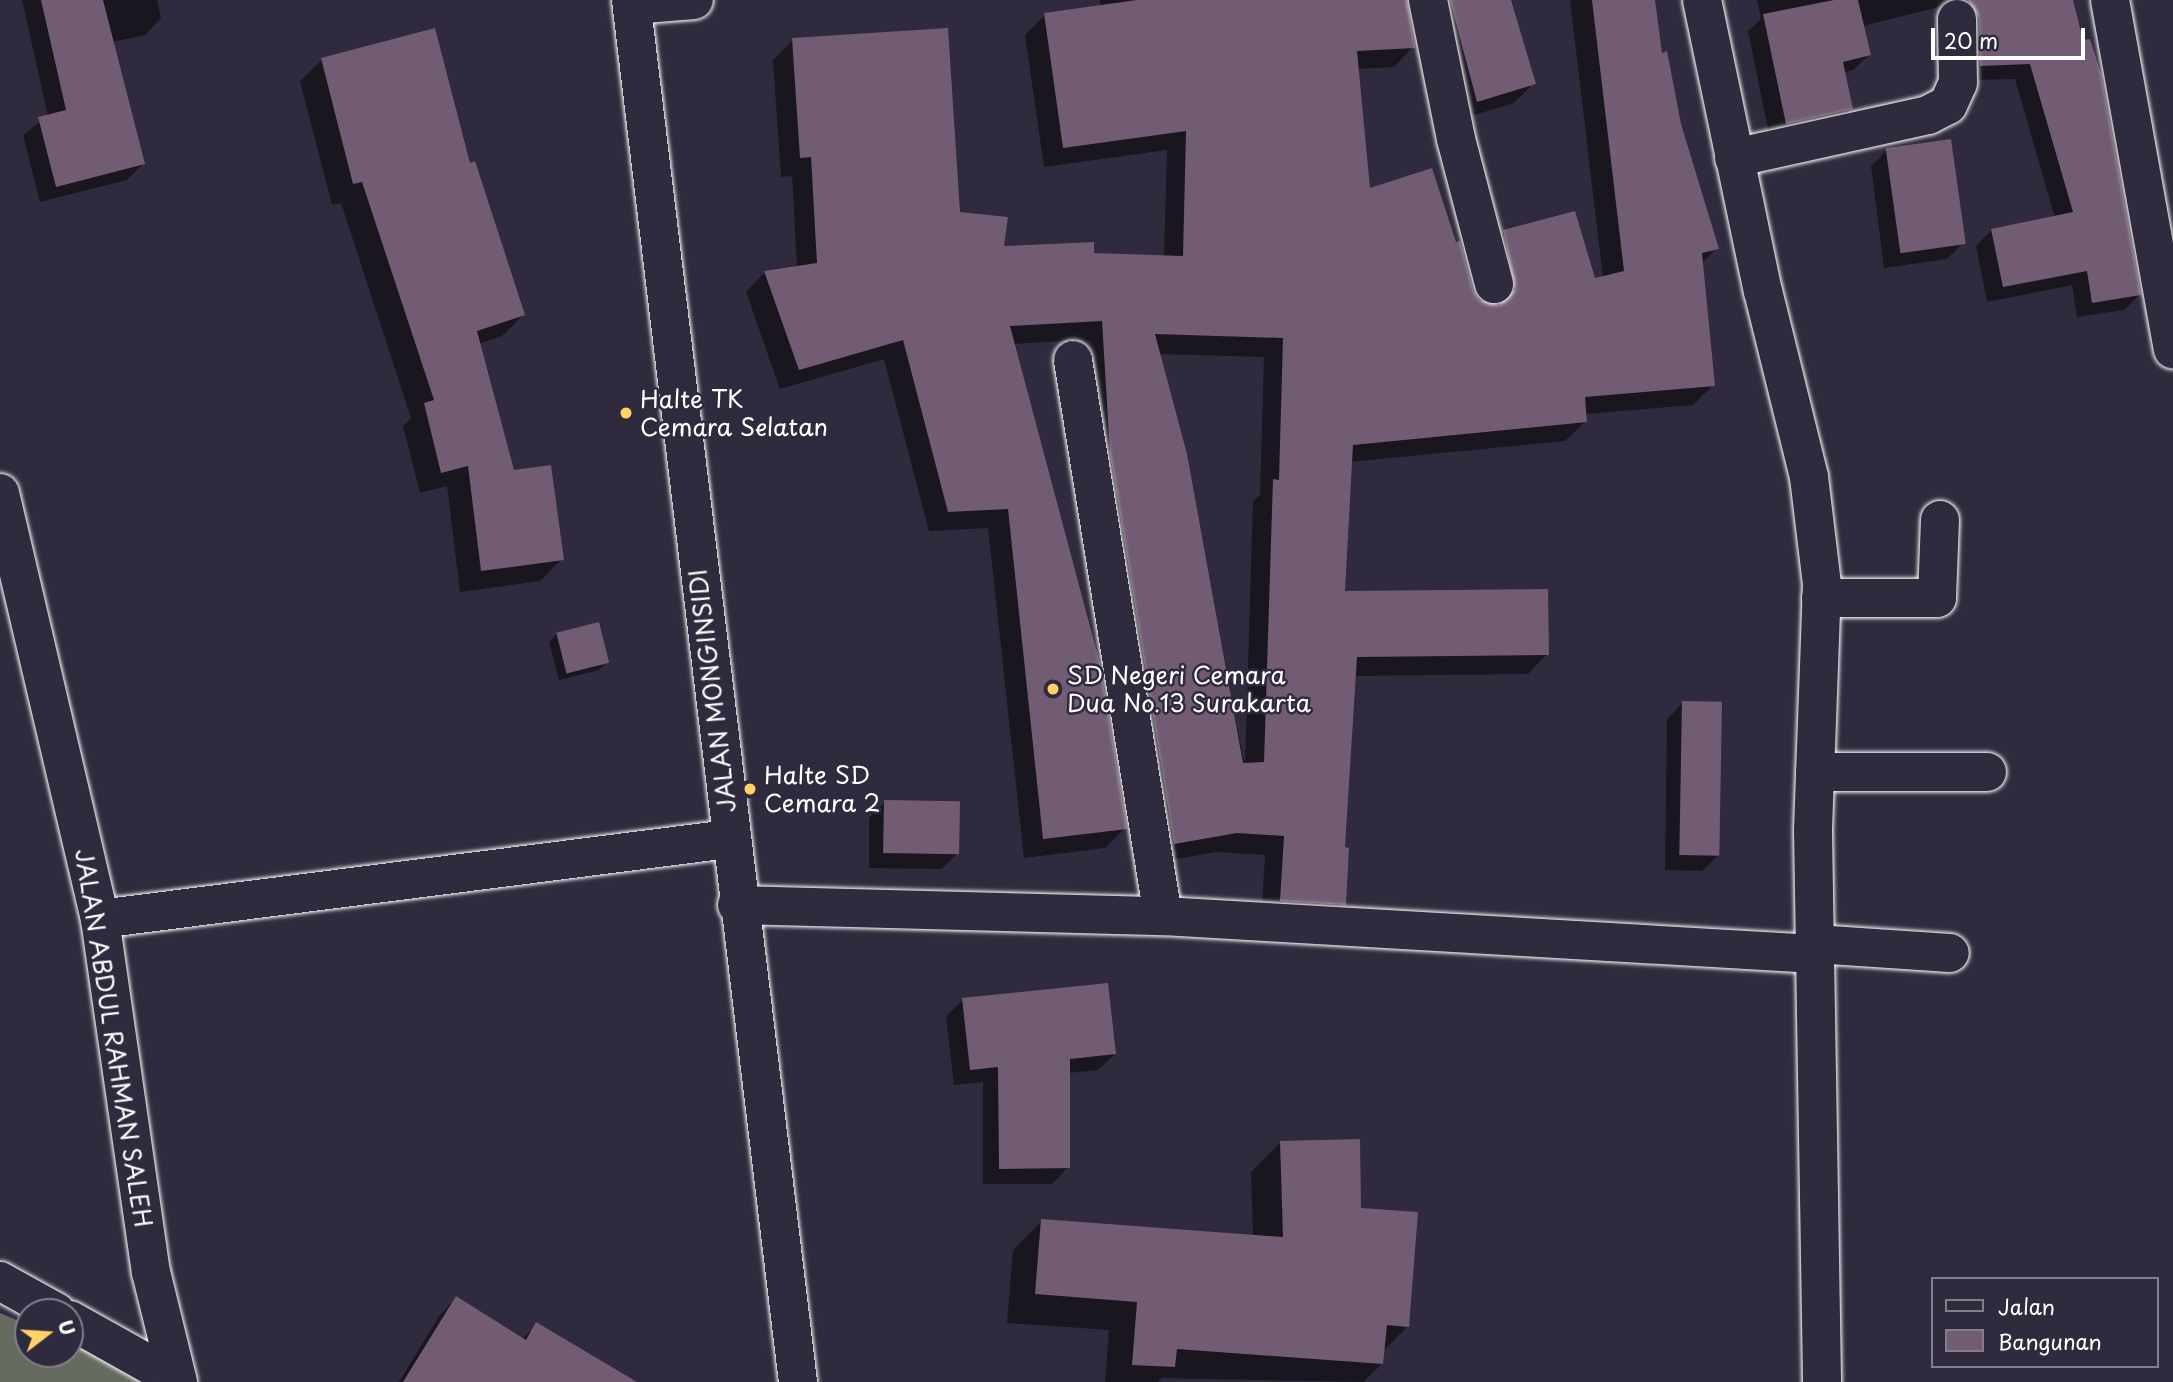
<!DOCTYPE html>
<style>
body{margin:0}
#map{position:relative;width:2173px;height:1382px;overflow:hidden;background:#2f2a3d;font-family:"Playpen Sans",sans-serif}
div>[style]{position:absolute}
[style*='--x']{left:calc(var(--x)*1px);top:calc(var(--y)*1px);width:calc(var(--w)*1px);rotate:calc(var(--a)*1deg)}
.green>*{inset:0;background:#656c5f}
.shadow>*{inset:0;background:#0007}
.building>*{inset:0;background:#725c73;transform-origin:0 0}
.roads{filter:drop-shadow(0 0 2px #fff) drop-shadow(0 0 2px #fff)}
.minor>*{height:38px;margin:-19px;padding:0 19px;transform-origin:19px;border-radius:19px;background:#2f2a3d}
.major>*{height:38px;margin:-19px;padding:0 19px;transform-origin:19px;border-radius:19px;background:#2f2a3d}
.dots>*{width:19px;height:19px;translate:-50% -50%;box-sizing:border-box;border:4px solid #2f2a3d;border-radius:50%}
span{translate:-50% -50%;white-space:nowrap;text-align:center;line-height:1.15;-webkit-text-stroke:5px #2f2a3d;paint-order:stroke}
.poi-label{font-size:24px;color:#fff}
.left{translate:0 -50%;text-align:left}
.street-label{font-size:24px;color:#fff}
.legend{position:absolute;left:1931px;top:1277px;width:228px;height:91px;box-sizing:border-box;background:#2f2a3d;border:2px solid #827f8b;margin:0;padding:9px 12px;list-style:none;font-size:21px;color:#fff}
.legend li{display:flex;align-items:center;gap:14px;height:35px}
.legend b{width:35px;border:2px solid #827f8b}
.north{position:absolute;left:14px;top:1298px;width:70px;height:70px;box-sizing:border-box;background:#2f2a3d;border:2px solid #827f8b;border-radius:50%;rotate:73deg;font-size:19px;font-weight:700;line-height:28px;text-align:center;color:#fff}
.north::after{content:'';display:block;margin:auto;width:24px;height:32px;background:#ffd166;clip-path:polygon(50% 0,100% 100%,50% 72%,0 100%)}
.scale{position:absolute;left:1931px;top:28px;width:154px;height:32px;box-sizing:border-box;border:4px solid #fff;border-top:0;padding-left:9px;font-size:21px;line-height:24px;white-space:nowrap;color:#fff;-webkit-text-stroke:5px #2f2a3d;paint-order:stroke}
</style>
<div id="map">
<div class="green">
<i style="clip-path:polygon(0 1313px,28px 1325px,28px 1354px,70px 1354px,70px 1343px,149px 1382px,0 1382px)"></i>
</div>
<div class="shadow">
<i style="clip-path:polygon(22px 0,157px 0,161px 18px,145px 35px,112px 42px,143px 164px,127px 180px,40px 202px,23px 135px,48px 116px)"></i>
<i style="clip-path:polygon(evenodd,1100px 0,1406px 0,1413px 47px,1394px 67px,1357px 69px,1369px 191px,1478px 301px,1495px 306px,1484px 252px,1503px 232px,1594px 280px,1603px 278px,1570px 0,1654px 0,1660px 55px,1717px 248px,1701px 264px,1713px 385px,1693px 405px,1585px 414px,1585px 422px,1565px 441px,1350px 462px,1343px 593px,1547px 654px,1528px 674px,1354px 676px,1343px 849px,1344px 904px,1324px 924px,1261px 920px,1265px 855px,1216px 852px,1154px 863px,1091px 474px,1083px 340px,1013px 344px,1125px 828px,1105px 848px,1024px 858px,988px 528px,929px 531px,884px 359px,780px 389px,746px 292px,765px 272px,797px 267px,792px 176px,781px 177px,773px 60px,793px 40px,959px 214px,1002px 248px,1164px 257px,1167px 150px,1044px 167px,1025px 35px,1045px 15px,1100px 7px,1100px 0,1159px 354px,1264px 357px,1260px 495px,1253px 501px,1245px 765px,1159px 354px)"></i>
<i style="clip-path:polygon(1416px 0,1509px 0,1534px 83px,1514px 103px,1458px 120px)"></i>
<i style="clip-path:polygon(1757px 0,2072px 0,2139px 295px,2124px 310px,2077px 317px,2072px 285px,1987px 302px,1976px 246px,1992px 230px,2055px 218px,2015px 79px,1965px 80px,1943px 6px,1863px 26px,1869px 55px,1853px 70px,1843px 73px,1851px 109px,1835px 124px,1770px 139px,1748px 31px,1761px 19px)"></i>
<i style="clip-path:polygon(322px 60px,469px 165px,523px 315px,502px 336px,479px 344px,513px 472px,562px 559px,540px 581px,460px 592px,447px 486px,420px 493px,403px 426px,411px 418px,341px 203px,332px 205px,300px 81px)"></i>
<i style="clip-path:polygon(1887px 150px,1963px 243px,1947px 259px,1884px 268px,1871px 166px)"></i>
<i style="clip-path:polygon(557px 634px,607px 662px,599px 670px,559px 680px,549px 642px)"></i>
<i style="clip-path:polygon(1683px 703px,1719px 855px,1702px 871px,1665px 870px,1667px 719px)"></i>
<i style="clip-path:polygon(885px 802px,958px 853px,942px 869px,869px 868px,869px 818px)"></i>
<i style="clip-path:polygon(963px 1000px,1115px 1054px,1098px 1070px,1068px 1073px,1068px 1167px,1052px 1184px,983px 1184px,983px 1082px,954px 1085px,946px 1016px)"></i>
<i style="clip-path:polygon(1280px 1143px,1360px 1209px,1408px 1326px,1383px 1351px,1382px 1364px,1363px 1382px,1162px 1378px,1158px 1382px,1105px 1382px,1109px 1330px,1007px 1323px,1013px 1250px,1042px 1221px,1253px 1237px,1251px 1172px)"></i>
<i style="clip-path:polygon(456px 1298px,522px 1339px,537px 1325px,586px 1382px,399px 1382px,440px 1315px)"></i>
</div>
<div class="building">
<i style="clip-path:polygon(41px 0,103px 0,145px 164px,56px 187px,38px 117px,66px 110px)"></i>
<i style="clip-path:polygon(evenodd,1137px 0,1407px 0,1415px 48px,1357px 51px,1370px 188px,1432px 168px,1456px 242px,1460px 241px,1473px 290px,1479px 300px,1499px 305px,1515px 289px,1503px 230px,1575px 211px,1595px 278px,1624px 271px,1592px 0,1655px 0,1662px 53px,1667px 51px,1681px 124px,1719px 249px,1702px 253px,1715px 386px,1585px 397px,1587px 422px,1353px 445px,1345px 591px,1548px 589px,1549px 655px,1357px 657px,1345px 847px,1349px 848px,1346px 905px,1280px 901px,1284px 836px,1237px 833px,1174px 844px,1110px 453px,1102px 321px,1010px 326px,1100px 664px,1127px 829px,1043px 839px,1008px 509px,948px 512px,903px 340px,799px 370px,764px 271px,817px 263px,811px 157px,800px 158px,792px 38px,948px 28px,960px 212px,1008px 217px,1004px 246px,1094px 242px,1094px 253px,1183px 256px,1186px 131px,1063px 148px,1044px 13px,1137px 0,1155px 334px,1283px 338px,1279px 480px,1273px 479px,1264px 762px,1243px 763px,1187px 454px,1155px 334px)"></i>
<i style="clip-path:polygon(1450px 0,1511px 0,1536px 84px,1477px 102px)"></i>
<i style="clip-path:polygon(1834px 0,1858px 0,1871px 55px,1843px 62px,1853px 109px,1786px 124px,1763px 14px)"></i>
<i style="clip-path:polygon(1968px 0,2073px 0,2083px 40px,2090px 39px,2101px 74px,2141px 295px,2092px 303px,2087px 271px,2003px 287px,1991px 229px,2073px 212px,2030px 64px,1980px 66px,1979px 18px)"></i>
<i style="clip-path:polygon(435px 28px,470px 163px,475px 161px,525px 315px,477px 331px,514px 470px,551px 465px,564px 560px,481px 571px,468px 466px,441px 473px,424px 403px,434px 400px,362px 182px,353px 184px,321px 58px)"></i>
<i style="left:1951px;top:139px;width:106px;height:66px;rotate:82deg"></i>
<i style="left:599px;top:622px;width:42px;height:44px;rotate:76deg"></i>
<i style="left:1682px;top:701px;width:40px;height:154px;rotate:1deg"></i>
<i style="left:884px;top:800px;width:76px;height:53px;rotate:1deg"></i>
<i style="clip-path:polygon(1108px 983px,1116px 1054px,1070px 1059px,1070px 1168px,999px 1169px,998px 1067px,970px 1070px,962px 998px)"></i>
<i style="clip-path:polygon(1360px 1139px,1361px 1208px,1418px 1212px,1409px 1327px,1387px 1325px,1383px 1364px,1177px 1349px,1175px 1367px,1132px 1365px,1137px 1302px,1035px 1294px,1041px 1219px,1283px 1237px,1280px 1141px)"></i>
<i style="clip-path:polygon(456px 1296px,526px 1340px,536px 1322px,637px 1382px,403px 1382px)"></i>
</div>
<div class="roads">
<div class="minor">
<i style="--x:1428;--y:0;--w:142;--a:78.6"></i>
<i style="--x:1456;--y:139;--w:150;--a:75.3"></i>
<i style="--x:1702;--y:0;--w:297;--a:78.2"></i>
<i style="--x:1763;--y:291;--w:192;--a:76.1"></i>
<i style="--x:1809;--y:477;--w:108;--a:83.1"></i>
<i style="--x:1822;--y:584;--w:247;--a:92.1"></i>
<i style="--x:1813;--y:831;--w:551;--a:89.06"></i>
<i style="--x:2110;--y:0;--w:355;--a:79.8"></i>
<i style="--x:632;--y:5;--w:62;--a:-4.6"></i>
<i style="--x:1734;--y:158;--w:199;--a:-12.5"></i>
<i style="--x:1928;--y:115;--w:22;--a:-27"></i>
<i style="--x:1948;--y:105;--w:24;--a:-66"></i>
<i style="--x:1958;--y:83;--w:64;--a:-90.9"></i>
<i style="--x:1073;--y:360;--w:563;--a:80.81"></i>
<i style="--x:1821;--y:598;--w:116;--a:0"></i>
<i style="--x:1937;--y:598;--w:78;--a:-87.8"></i>
<i style="--x:1815;--y:772;--w:172;--a:0"></i>
<i style="--x:737;--y:905;--w:426;--a:1.5"></i>
<i style="--x:1163;--y:916;--w:653;--a:3.34"></i>
<i style="--x:100;--y:919;--w:634;--a:-7.25"></i>
<i style="--x:1815;--y:944;--w:135;--a:3.8"></i>
<i style="--x:0;--y:1281;--w:64;--a:29"></i>
<i style="--x:70;--y:1320;--w:123;--a:29.3"></i>
</div>
<div class="major">
<i style="--x:631;--y:0;--w:1392;--a:83.11"></i>
<i style="--x:0;--y:493;--w:438;--a:76.8"></i>
<i style="--x:100;--y:919;--w:357;--a:81.8"></i>
<i style="--x:151;--y:1272;--w:113;--a:76.2"></i>
</div>
</div>
<div class="dots">
<i style="left:626px;top:413px;background:#ffd166"></i>
<i style="left:1053px;top:689px;background:#ffd166"></i>
<i style="left:750px;top:789px;background:#ffd166"></i>
</div>
<div class="poi-label">
<span class="left" style="left:640px;top:413px">Halte TK<br>Cemara Selatan</span>
<span class="left" style="left:1067px;top:689px">SD Negeri Cemara<br>Dua No.13 Surakarta</span>
<span class="left" style="left:764px;top:789px">Halte SD<br>Cemara 2</span>
</div>
<div class="street-label">
<span style="left:712px;top:691px;rotate:-97deg">JALAN MONGINSIDI</span>
<span style="left:114px;top:1038px;rotate:81deg">JALAN ABDUL RAHMAN SALEH</span>
</div>
<ul class="legend">
<li><b style="height:9px;background:#2f2a3d"></b>Jalan</li>
<li><b style="height:19px;background:#725c73"></b>Bangunan</li>
</ul>
<div class="north">U</div>
<div class="scale">20 m</div>
</div>
